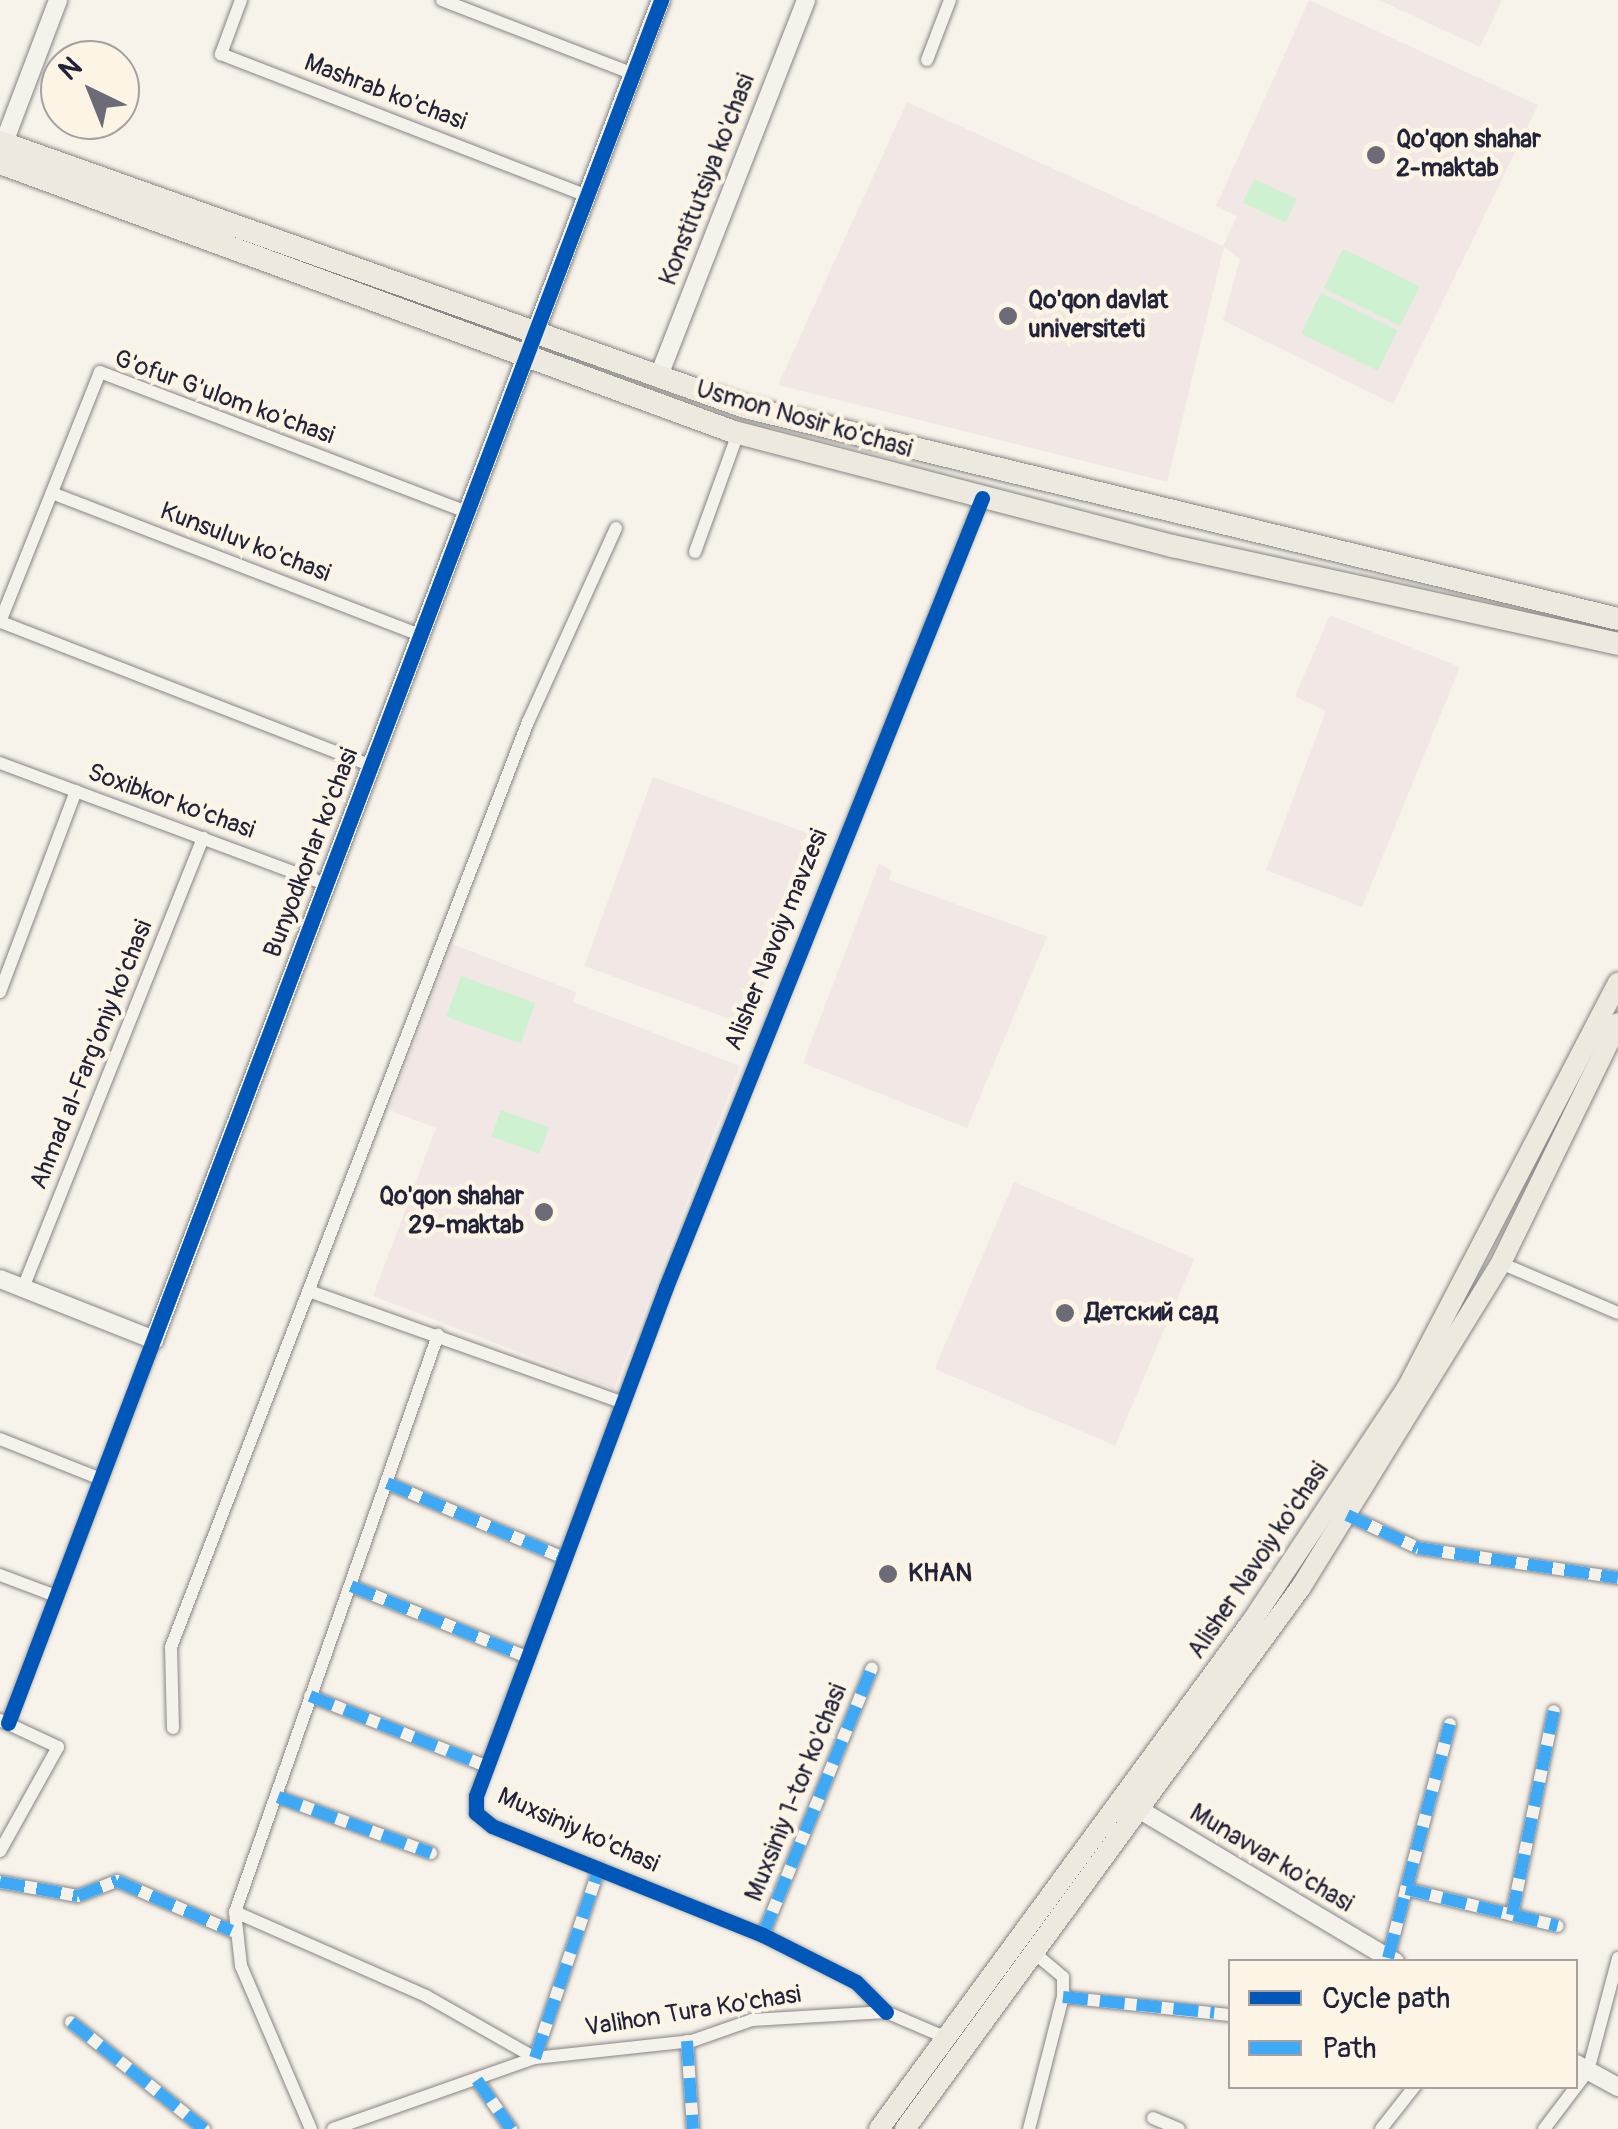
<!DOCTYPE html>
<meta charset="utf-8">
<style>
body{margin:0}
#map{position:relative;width:1618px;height:2129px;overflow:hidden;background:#f7f3ea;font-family:Pangolin,sans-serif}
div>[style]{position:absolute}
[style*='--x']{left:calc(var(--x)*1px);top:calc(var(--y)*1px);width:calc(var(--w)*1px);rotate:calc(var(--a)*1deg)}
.built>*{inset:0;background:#f1e7e4;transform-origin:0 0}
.green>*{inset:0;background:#cdf1d1;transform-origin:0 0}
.roads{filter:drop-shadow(0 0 2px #868485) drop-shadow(0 0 2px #868485)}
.minor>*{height:12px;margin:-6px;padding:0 6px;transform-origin:6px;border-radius:6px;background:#f5f2ec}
.tertiary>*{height:18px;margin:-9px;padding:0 9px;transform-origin:9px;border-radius:9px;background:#f5f2ec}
.secondary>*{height:18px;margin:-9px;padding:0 9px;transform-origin:9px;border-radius:9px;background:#f5f2ec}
.primary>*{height:20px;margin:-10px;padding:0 10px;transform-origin:10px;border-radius:10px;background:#eee9df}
.trunk>*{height:22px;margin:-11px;padding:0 11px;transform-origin:11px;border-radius:11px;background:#eee9df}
.quiet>*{height:12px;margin-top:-6px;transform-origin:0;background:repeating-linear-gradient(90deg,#3fa9f5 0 25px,transparent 0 37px)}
.cycleway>*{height:15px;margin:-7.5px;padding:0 7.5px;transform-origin:7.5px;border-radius:7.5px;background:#0057b8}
.dots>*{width:28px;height:28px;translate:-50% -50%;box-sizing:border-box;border:5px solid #fcf5e5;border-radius:50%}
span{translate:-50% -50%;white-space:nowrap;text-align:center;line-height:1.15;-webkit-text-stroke:9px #fcf5e5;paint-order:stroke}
.street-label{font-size:25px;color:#22223b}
.poi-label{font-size:25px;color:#22223b;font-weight:700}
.left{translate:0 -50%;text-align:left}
.right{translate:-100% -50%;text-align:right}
.legend{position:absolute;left:1228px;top:1959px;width:350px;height:130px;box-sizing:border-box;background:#fcf5e5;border:2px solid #a5a1a1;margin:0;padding:12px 18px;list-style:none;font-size:30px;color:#22223b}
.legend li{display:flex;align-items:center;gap:20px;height:50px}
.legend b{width:50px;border:2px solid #a5a1a1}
.north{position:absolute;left:40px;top:40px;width:100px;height:100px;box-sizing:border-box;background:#fcf5e5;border:2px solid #a5a1a1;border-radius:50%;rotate:317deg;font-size:28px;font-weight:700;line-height:40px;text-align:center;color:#22223b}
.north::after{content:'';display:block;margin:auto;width:35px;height:45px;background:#6d6b78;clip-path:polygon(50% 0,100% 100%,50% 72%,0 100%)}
</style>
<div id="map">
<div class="built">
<i style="clip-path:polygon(1309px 0,1538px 105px,1393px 404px,1223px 320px,1240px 259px,1224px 247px,1167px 482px,778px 385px,907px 102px,1223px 246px,1237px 216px,1216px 206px)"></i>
<i style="clip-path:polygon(1379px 0,1502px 0,1480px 47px)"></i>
<i style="clip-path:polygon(1330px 615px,1460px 667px,1362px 907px,1266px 870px,1326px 711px,1295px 696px)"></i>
<i style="left:653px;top:777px;width:176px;height:201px;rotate:20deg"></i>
<i style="clip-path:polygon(879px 864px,892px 870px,889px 880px,1047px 937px,967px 1128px,803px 1063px)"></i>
<i style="clip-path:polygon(452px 944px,576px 992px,573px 1002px,740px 1066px,614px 1389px,373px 1296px,436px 1128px,389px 1110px)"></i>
<i style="left:1014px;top:1182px;width:196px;height:203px;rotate:23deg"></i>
</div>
<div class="green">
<i style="left:1254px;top:179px;width:47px;height:26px;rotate:25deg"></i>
<i style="left:1343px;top:249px;width:85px;height:44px;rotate:26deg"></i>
<i style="left:1321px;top:293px;width:85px;height:45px;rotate:26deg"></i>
<i style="left:461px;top:976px;width:79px;height:43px;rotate:20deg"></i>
<i style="left:501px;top:1110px;width:51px;height:28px;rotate:20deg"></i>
</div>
<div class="roads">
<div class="minor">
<i style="--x:241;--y:0;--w:58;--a:110.3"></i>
<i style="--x:221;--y:54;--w:390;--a:21.2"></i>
<i style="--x:442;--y:0;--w:206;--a:21.1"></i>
<i style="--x:927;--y:60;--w:64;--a:-69"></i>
<i style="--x:52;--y:493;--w:397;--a:21.1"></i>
<i style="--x:695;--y:552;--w:127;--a:-70.1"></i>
<i style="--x:0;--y:763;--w:348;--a:20.4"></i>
<i style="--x:372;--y:766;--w:399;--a:-158.8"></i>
<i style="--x:0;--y:622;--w:269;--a:-68.2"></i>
<i style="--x:100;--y:372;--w:396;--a:20.9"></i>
<i style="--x:0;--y:992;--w:215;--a:-69.3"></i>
<i style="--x:1501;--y:1263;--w:127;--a:23.1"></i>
<i style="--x:23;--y:1288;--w:485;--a:-68.2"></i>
<i style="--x:309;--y:1291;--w:333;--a:19.6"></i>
<i style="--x:0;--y:1439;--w:109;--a:21.6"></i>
<i style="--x:387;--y:1483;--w:192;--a:23"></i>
<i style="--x:1347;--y:1515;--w:78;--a:24.9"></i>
<i style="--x:1418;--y:1548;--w:202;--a:8.5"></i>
<i style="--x:0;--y:1575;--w:60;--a:20.6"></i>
<i style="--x:351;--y:1586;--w:187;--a:22"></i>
<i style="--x:310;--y:1696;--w:186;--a:21.7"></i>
<i style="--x:0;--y:1720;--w:64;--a:25"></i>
<i style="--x:58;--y:1747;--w:119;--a:119.1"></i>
<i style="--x:8;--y:1723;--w:410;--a:-69.1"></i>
<i style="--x:173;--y:1728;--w:81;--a:-91.4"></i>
<i style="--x:171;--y:1647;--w:992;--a:-68.9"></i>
<i style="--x:528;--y:722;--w:213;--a:-65.6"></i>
<i style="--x:278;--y:1797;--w:163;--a:20.1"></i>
<i style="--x:0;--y:1882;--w:79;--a:10.2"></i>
<i style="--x:78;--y:1896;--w:42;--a:-21"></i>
<i style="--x:117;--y:1881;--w:125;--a:23.5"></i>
<i style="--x:1406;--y:1889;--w:156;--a:13.7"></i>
<i style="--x:235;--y:1912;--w:209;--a:23.7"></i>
<i style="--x:426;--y:1996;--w:125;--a:29.6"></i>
<i style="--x:535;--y:2058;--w:200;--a:-71.3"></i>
<i style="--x:1512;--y:1915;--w:208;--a:-78.4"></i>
<i style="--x:763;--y:1935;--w:288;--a:-67.8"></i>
<i style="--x:1388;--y:1958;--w:242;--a:-75.2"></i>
<i style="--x:1063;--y:1997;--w:168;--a:6.2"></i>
<i style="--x:886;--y:2012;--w:42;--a:-135"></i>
<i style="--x:856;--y:1982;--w:104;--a:-153.2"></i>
<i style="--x:763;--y:1935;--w:292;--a:-158.1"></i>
<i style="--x:492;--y:1826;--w:21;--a:-141"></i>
<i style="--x:476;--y:1813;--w:17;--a:-90"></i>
<i style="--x:476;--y:1796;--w:543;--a:-69.53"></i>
<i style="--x:666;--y:1287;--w:850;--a:-68.17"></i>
<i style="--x:71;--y:2022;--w:171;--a:38.8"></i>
<i style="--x:687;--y:2041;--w:88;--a:86.1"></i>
<i style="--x:477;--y:2080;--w:60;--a:55.2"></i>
<i style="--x:1153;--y:2118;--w:28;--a:23"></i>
<i style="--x:311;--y:2129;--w:177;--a:-113.2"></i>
<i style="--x:241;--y:1966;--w:54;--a:-96.3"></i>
<i style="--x:235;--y:1912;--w:612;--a:-70.62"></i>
<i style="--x:333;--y:2129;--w:214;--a:-19.4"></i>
<i style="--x:535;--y:2058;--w:158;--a:-6.2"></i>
<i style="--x:692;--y:2041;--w:64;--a:-19.3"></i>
<i style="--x:752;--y:2020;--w:134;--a:-3.4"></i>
<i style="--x:886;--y:2012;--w:66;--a:23.1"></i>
<i style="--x:1029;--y:2129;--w:136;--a:-75.6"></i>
<i style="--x:1063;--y:1997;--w:20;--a:-90"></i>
<i style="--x:1063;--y:1977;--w:39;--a:-140"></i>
<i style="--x:1381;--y:2129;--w:55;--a:-51.7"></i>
<i style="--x:1544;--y:2129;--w:73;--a:-52.8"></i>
<i style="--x:1588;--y:2071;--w:117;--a:-75.1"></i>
</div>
<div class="tertiary">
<i style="--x:0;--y:153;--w:164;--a:-69.2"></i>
<i style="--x:658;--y:378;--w:406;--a:-68.6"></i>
<i style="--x:0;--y:1279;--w:166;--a:21.6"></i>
<i style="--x:154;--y:1340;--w:1433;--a:-69.28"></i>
</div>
<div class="secondary">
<i style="--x:1130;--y:1804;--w:309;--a:30.8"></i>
<i style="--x:1576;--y:2064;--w:48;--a:28.7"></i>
</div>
<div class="primary">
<i style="--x:879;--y:2129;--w:630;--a:-53.71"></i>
<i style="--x:1252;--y:1621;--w:280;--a:-56.4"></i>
<i style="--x:1407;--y:1388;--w:457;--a:-62.5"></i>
<i style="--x:905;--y:2129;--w:671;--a:-53.85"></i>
<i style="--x:1301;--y:1587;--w:381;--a:-58.3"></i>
<i style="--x:1501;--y:1263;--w:267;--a:-64"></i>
</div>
<div class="trunk">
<i style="--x:0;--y:142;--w:791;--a:19.58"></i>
<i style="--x:745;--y:407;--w:898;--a:13.65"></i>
<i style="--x:0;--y:163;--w:782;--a:20.13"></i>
<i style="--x:734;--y:432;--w:454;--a:14.6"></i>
<i style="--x:1173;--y:546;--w:456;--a:12.4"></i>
</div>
</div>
<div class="quiet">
<i style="--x:387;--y:1483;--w:192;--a:23"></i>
<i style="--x:1347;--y:1515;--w:78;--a:24.9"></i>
<i style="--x:1418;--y:1548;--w:202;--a:8.5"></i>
<i style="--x:351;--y:1586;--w:187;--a:22"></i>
<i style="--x:310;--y:1696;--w:186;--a:21.7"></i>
<i style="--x:278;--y:1797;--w:163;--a:20.1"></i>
<i style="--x:0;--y:1882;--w:79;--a:10.2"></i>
<i style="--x:78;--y:1896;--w:42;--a:-21"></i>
<i style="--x:117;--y:1881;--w:125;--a:23.5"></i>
<i style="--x:1406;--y:1889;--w:156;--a:13.7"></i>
<i style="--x:1512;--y:1915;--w:208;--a:-78.4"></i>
<i style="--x:763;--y:1935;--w:288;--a:-67.8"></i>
<i style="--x:1388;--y:1958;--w:242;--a:-75.2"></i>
<i style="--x:1063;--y:1997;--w:152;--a:6"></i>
<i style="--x:71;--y:2022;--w:171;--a:38.8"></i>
<i style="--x:687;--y:2041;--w:88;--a:86.1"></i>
<i style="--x:535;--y:2058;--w:200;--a:-71.3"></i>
<i style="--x:477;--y:2080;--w:60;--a:55.2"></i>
</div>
<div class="cycleway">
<i style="--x:8;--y:1723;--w:1843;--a:-69.24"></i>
<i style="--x:886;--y:2012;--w:42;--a:-135"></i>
<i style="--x:856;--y:1982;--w:104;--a:-153.2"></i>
<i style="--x:763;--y:1935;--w:292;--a:-158.1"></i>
<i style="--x:492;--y:1826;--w:21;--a:-141"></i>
<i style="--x:476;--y:1813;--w:17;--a:-90"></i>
<i style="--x:476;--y:1796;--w:543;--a:-69.53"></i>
<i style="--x:666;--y:1287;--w:850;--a:-68.17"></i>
</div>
<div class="dots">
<i style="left:1376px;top:155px;background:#6d6b78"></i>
<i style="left:1008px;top:316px;background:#6d6b78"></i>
<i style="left:544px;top:1212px;background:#6d6b78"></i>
<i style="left:1065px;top:1313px;background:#6d6b78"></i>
<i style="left:888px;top:1574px;background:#6d6b78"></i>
</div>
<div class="street-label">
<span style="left:385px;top:93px;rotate:21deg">Mashrab ko'chasi</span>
<span style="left:708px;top:180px;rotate:-69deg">Konstitutsiya ko'chasi</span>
<span style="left:224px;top:398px;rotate:20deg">G'ofur G'ulom ko'chasi</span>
<span style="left:804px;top:420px;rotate:16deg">Usmon Nosir ko'chasi</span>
<span style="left:245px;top:543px;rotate:21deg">Kunsuluv ko'chasi</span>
<span style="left:171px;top:802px;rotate:20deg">Soxibkor ko'chasi</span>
<span style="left:312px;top:853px;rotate:-69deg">Bunyodkorlar ko'chasi</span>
<span style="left:777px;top:940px;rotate:-68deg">Alisher Navoiy mavzesi</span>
<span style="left:92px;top:1055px;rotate:-68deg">Ahmad al-Farg'oniy ko'chasi</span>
<span style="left:1259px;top:1561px;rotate:-56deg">Alisher Navoiy ko'chasi</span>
<span style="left:797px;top:1793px;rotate:-68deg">Muxsiniy 1-tor ko'chasi</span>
<span style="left:578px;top:1831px;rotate:24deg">Muxsiniy ko'chasi</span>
<span style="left:1271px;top:1859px;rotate:31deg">Munavvar ko'chasi</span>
<span style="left:693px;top:2012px;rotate:-9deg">Valihon Tura Ko'chasi</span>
</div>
<div class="poi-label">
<span class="left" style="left:1396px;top:155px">Qo'qon shahar<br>2-maktab</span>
<span class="left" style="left:1028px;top:316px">Qo'qon davlat<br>universiteti</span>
<span class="right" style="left:524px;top:1212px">Qo'qon shahar<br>29-maktab</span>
<span class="left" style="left:1085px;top:1313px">Детский сад</span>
<span class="left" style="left:908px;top:1574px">KHAN</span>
</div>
<ul class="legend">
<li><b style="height:12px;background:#0057b8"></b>Cycle path</li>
<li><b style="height:12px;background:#3fa9f5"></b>Path</li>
</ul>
<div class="north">N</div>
</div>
